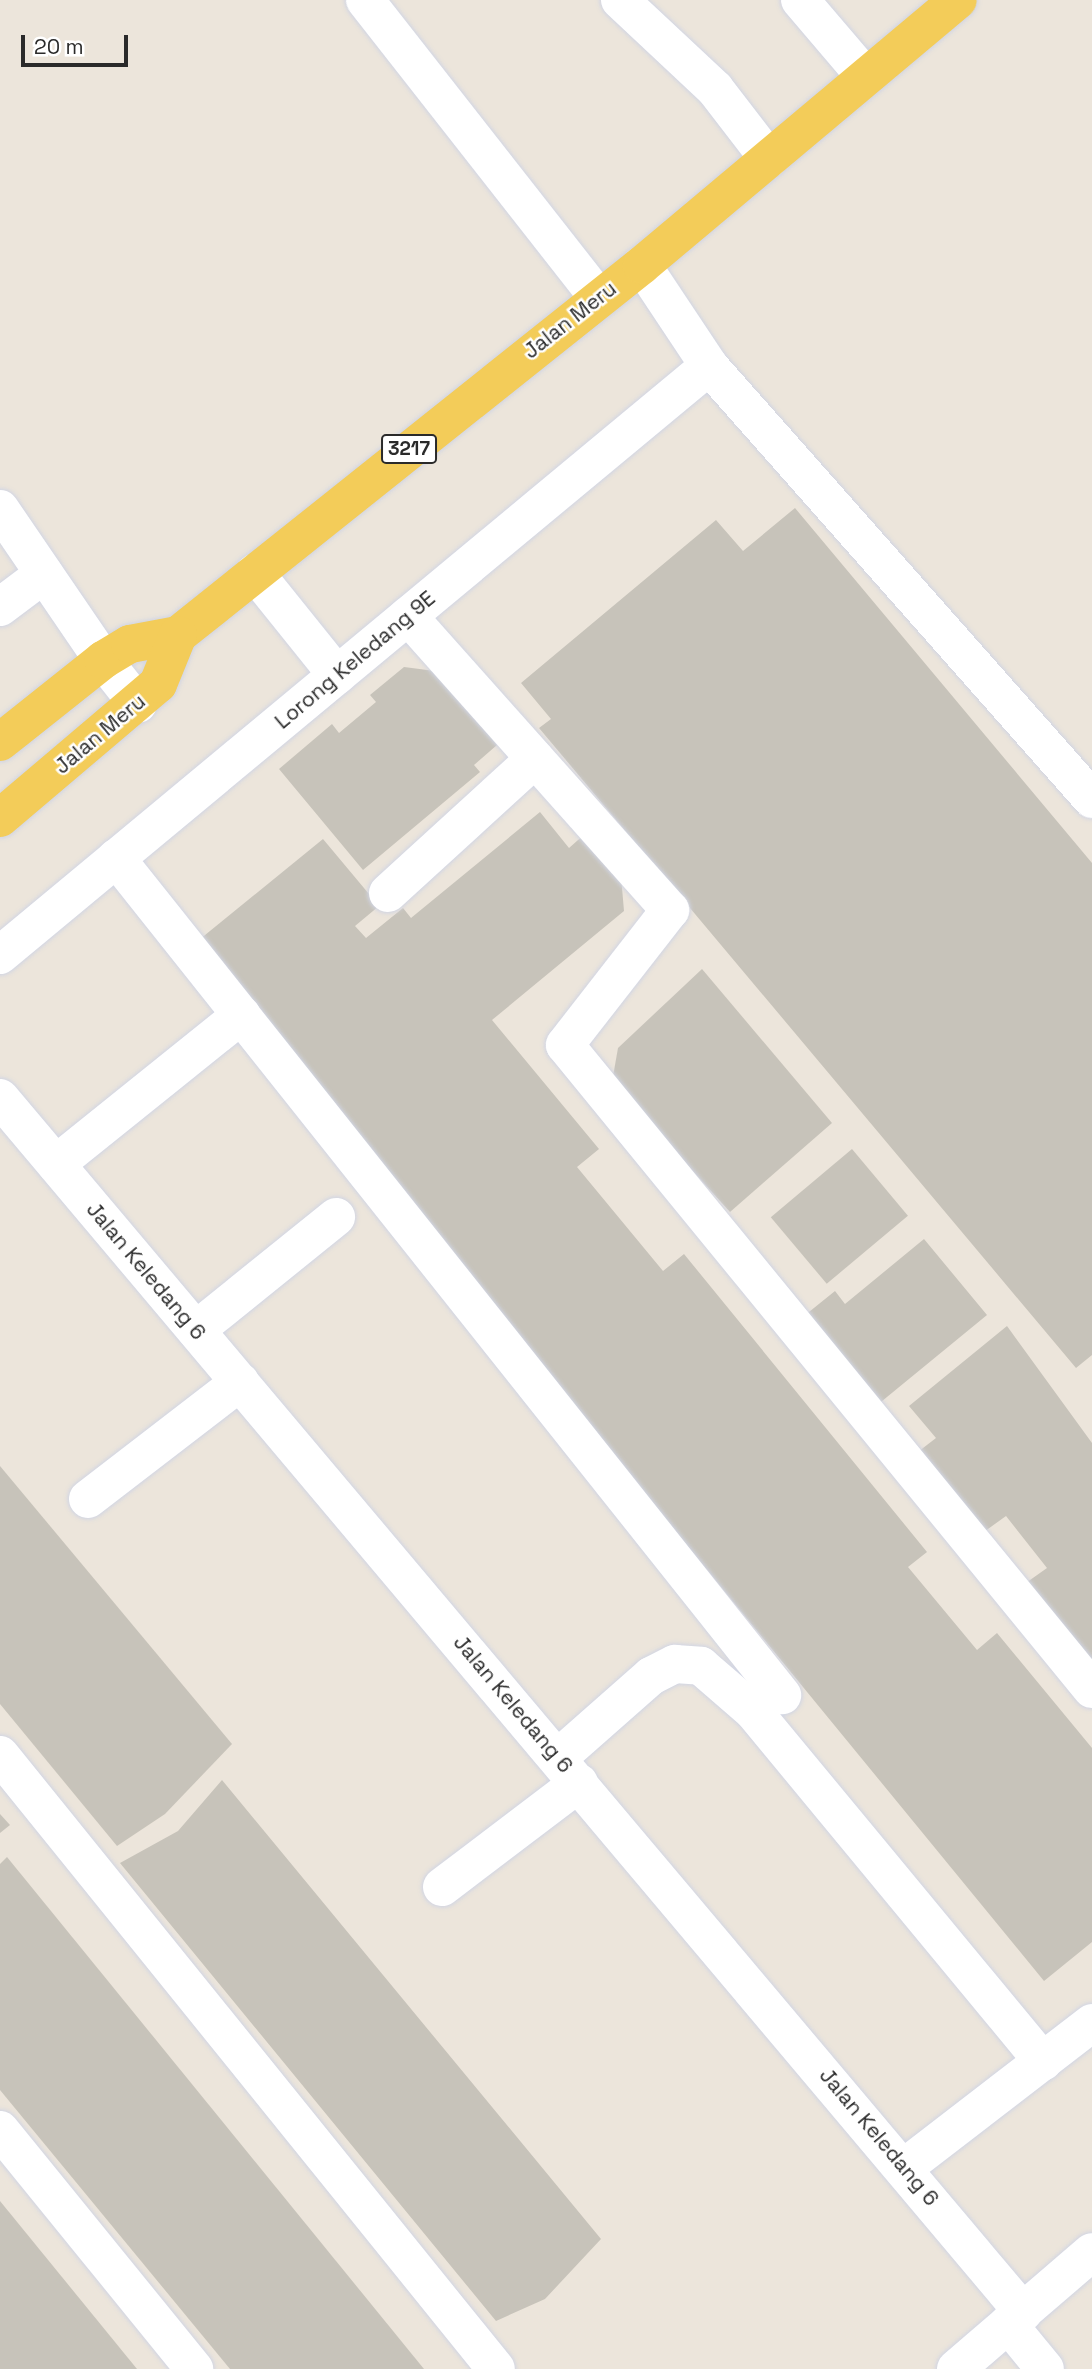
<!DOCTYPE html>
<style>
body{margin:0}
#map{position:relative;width:1092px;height:2369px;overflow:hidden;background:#ece5db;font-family:"Space Grotesk",sans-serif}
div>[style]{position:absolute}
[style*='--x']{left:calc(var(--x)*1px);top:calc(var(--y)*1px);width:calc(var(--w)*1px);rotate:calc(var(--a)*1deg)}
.building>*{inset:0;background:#c7c3ba;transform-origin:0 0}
.roads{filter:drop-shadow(0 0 2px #d1d5e3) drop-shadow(0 0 2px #d1d5e3)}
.minor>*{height:38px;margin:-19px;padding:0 19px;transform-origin:19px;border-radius:19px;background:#fff}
.major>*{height:38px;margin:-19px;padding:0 19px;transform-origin:19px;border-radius:19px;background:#f3cc59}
span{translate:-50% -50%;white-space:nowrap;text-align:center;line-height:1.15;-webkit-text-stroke:5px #fff;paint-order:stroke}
.shield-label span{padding:2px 5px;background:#fff;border:2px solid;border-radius:5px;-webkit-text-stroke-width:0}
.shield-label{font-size:19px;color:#2a2a2a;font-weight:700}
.street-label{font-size:21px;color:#2a2a2a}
.scale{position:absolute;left:21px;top:35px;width:107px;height:32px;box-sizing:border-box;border:4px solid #2a2a2a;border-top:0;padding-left:9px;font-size:21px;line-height:24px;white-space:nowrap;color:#2a2a2a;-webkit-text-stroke:5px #fff;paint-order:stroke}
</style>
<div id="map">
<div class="building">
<i style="clip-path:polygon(795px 508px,1092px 863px,1092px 1355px,1076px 1368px,539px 728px,551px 719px,521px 683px,716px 520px,743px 551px)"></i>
<i style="clip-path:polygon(404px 667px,435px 671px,497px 745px,474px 765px,480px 772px,363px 870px,279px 769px,332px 724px,339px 733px,376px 702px,370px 695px)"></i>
<i style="clip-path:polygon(540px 812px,569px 848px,586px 833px,621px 876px,624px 911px,492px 1020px,599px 1149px,577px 1167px,663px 1271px,684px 1254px,927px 1552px,908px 1567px,977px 1650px,997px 1633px,1092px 1748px,1092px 1942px,1044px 1981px,194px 944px,323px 839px,379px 906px,355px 926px,366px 938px,403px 908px,411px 918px)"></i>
<i style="clip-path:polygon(702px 969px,832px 1123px,730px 1212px,612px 1082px,618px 1048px)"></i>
<i style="left:852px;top:1149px;width:87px;height:106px;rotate:50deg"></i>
<i style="clip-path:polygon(924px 1239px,987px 1315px,876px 1406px,804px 1316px,835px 1291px,845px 1304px)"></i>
<i style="clip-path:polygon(1007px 1326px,1092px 1443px,1092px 1670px,1023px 1585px,1047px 1568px,1006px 1516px,981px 1534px,914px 1455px,936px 1438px,909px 1406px)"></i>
<i style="clip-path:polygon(0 1466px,232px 1744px,165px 1814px,117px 1846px,0 1704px)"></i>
<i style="clip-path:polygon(222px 1780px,601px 2239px,545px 2299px,496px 2321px,120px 1863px,178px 1831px)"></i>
<i style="clip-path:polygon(0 1814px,10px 1825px,0 1833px)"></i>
<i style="clip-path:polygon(7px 1857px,424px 2369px,230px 2369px,0 2090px,0 1864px)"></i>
<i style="clip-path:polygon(0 2201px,137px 2369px,0 2369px)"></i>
</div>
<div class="roads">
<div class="minor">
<i style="--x:365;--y:0;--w:377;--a:51.9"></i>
<i style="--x:620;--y:0;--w:130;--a:43.1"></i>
<i style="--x:715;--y:89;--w:88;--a:52.4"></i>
<i style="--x:800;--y:0;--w:100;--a:49.5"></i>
<i style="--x:642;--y:265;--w:121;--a:56.4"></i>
<i style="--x:709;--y:366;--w:578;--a:48.51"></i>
<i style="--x:0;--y:509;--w:183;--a:55.7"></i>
<i style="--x:103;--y:660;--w:56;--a:51.5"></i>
<i style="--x:255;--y:573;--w:131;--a:51.2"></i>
<i style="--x:0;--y:607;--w:55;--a:-36.9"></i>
<i style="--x:408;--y:616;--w:394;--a:48.3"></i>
<i style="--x:670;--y:910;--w:171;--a:127.9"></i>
<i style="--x:565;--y:1045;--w:832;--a:50.71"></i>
<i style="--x:116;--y:858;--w:1070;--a:51.49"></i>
<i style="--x:388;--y:893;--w:199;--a:-42.4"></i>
<i style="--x:0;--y:955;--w:922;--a:-39.72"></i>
<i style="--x:0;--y:1098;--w:1588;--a:49.88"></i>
<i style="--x:56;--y:1164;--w:238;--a:-38.8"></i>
<i style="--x:196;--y:1330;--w:180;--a:-38.9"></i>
<i style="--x:88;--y:1499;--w:192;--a:-37.6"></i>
<i style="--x:0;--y:1755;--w:789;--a:51.07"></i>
<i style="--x:558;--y:1758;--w:124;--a:-41.4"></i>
<i style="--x:651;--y:1676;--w:27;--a:-27"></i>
<i style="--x:675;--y:1664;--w:26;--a:4"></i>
<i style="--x:701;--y:1666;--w:69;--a:40.9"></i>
<i style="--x:753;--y:1711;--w:455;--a:50.4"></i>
<i style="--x:442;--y:1887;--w:172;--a:-37.2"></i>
<i style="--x:0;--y:2130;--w:308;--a:50.9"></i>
<i style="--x:905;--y:2167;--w:236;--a:-37.6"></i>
<i style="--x:1008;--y:2324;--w:58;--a:50.6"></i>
<i style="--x:956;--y:2369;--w:179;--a:-40.7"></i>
</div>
<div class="major">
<i style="--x:0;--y:742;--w:132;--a:-38.5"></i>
<i style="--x:103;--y:660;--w:31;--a:-31"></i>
<i style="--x:130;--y:644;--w:49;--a:-10.6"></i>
<i style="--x:178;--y:635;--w:593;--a:-38.57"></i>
<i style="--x:642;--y:265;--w:412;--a:-40"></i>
<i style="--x:0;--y:818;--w:207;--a:-40.3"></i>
<i style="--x:158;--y:684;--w:53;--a:-67.8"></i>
</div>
</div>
<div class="shield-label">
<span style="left:409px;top:449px">3217</span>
</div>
<div class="street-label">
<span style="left:570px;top:320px;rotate:-38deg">Jalan Meru</span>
<span style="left:355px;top:660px;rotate:-40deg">Lorong Keledang 9E</span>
<span style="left:100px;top:734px;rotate:-40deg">Jalan Meru</span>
<span style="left:146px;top:1271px;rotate:50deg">Jalan Keledang 6</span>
<span style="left:513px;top:1704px;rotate:50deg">Jalan Keledang 6</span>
<span style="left:879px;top:2137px;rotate:50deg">Jalan Keledang 6</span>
</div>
<div class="scale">20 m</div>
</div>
